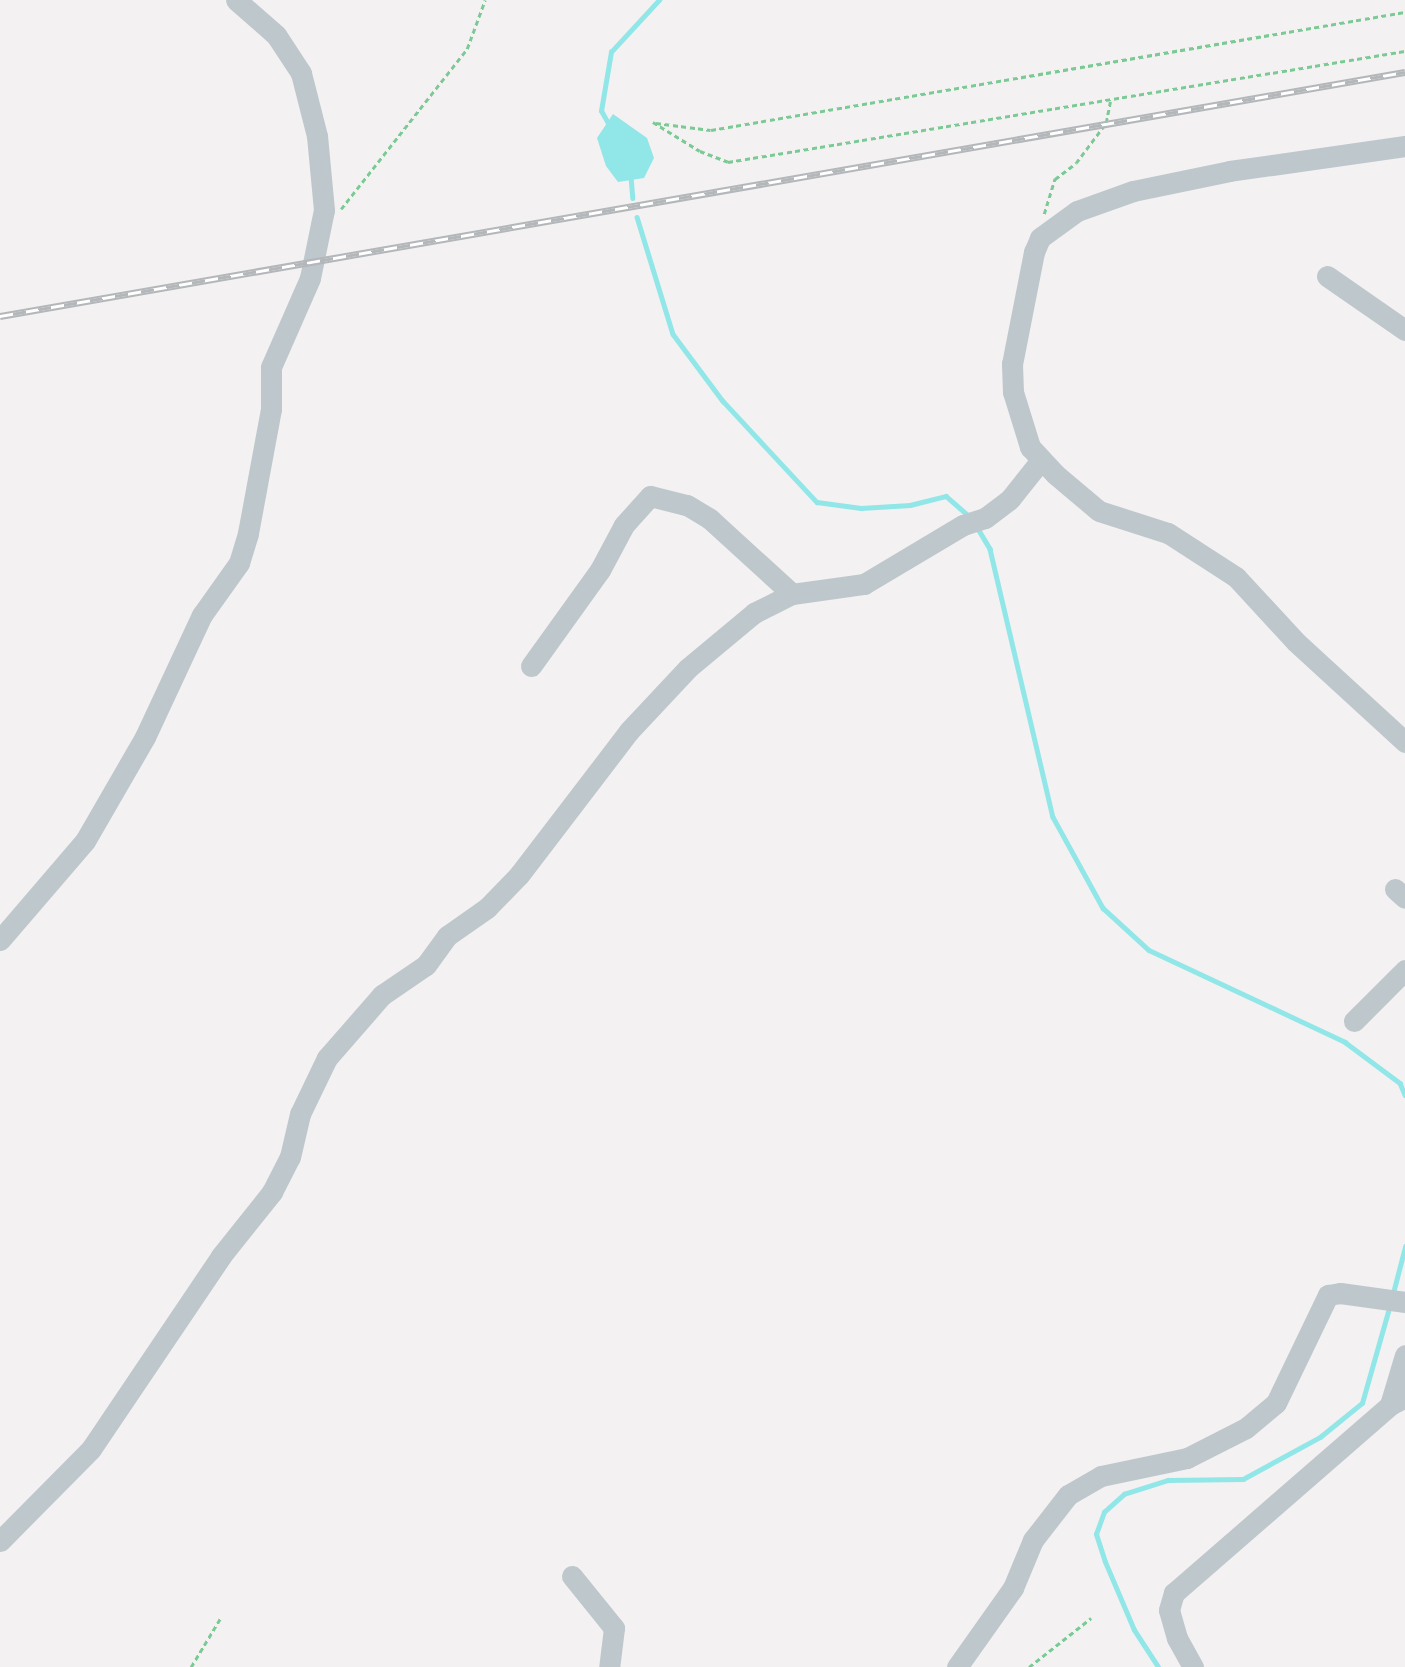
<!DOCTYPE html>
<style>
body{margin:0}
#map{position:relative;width:1405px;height:1667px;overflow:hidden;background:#f3f1f1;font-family:"Roboto Condensed",sans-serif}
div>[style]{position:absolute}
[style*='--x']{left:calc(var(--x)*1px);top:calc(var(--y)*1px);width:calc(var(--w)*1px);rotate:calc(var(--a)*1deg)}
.water>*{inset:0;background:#91e6e8}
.stream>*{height:4.5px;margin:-2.25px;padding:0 2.25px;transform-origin:2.25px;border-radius:2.25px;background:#91e6e8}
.path>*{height:2.5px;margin-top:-1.25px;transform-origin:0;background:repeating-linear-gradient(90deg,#7bca95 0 5px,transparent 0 8.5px)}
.minor>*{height:21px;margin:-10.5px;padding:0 10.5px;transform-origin:10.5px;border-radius:10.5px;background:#bdc7cc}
.rail>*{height:7px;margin-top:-3.5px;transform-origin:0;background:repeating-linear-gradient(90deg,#fff 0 13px,#b3b7ba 0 26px);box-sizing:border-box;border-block:2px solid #b3b7ba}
span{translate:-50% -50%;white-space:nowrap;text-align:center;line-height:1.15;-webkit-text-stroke:7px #fff;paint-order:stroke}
</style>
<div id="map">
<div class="water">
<i style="clip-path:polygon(613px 114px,647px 138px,654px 158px,644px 178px,618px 182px,606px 166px,597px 138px)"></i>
</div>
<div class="stream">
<i style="--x:610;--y:127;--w:18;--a:-119"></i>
<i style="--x:601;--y:111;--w:60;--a:-80.4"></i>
<i style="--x:611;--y:52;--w:71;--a:-47.3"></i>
<i style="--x:631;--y:177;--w:21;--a:85"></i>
<i style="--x:637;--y:217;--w:122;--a:72.9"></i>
<i style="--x:673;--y:334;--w:84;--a:53.3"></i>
<i style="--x:723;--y:401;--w:138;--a:47.1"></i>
<i style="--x:817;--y:502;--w:44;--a:7.8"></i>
<i style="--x:861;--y:508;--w:49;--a:-3.5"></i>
<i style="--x:910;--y:505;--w:37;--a:-14"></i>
<i style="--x:946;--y:496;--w:32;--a:41"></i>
<i style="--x:977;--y:527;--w:26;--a:59"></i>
<i style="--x:990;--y:549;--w:275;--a:76.8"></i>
<i style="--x:1053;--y:817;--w:104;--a:61.2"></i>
<i style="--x:1103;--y:908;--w:62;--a:42.4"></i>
<i style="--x:1149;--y:950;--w:217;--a:25.1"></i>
<i style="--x:1345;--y:1042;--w:69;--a:36.7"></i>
<i style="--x:1400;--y:1083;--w:13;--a:67"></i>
<i style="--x:1393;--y:1293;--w:48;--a:-75.4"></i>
<i style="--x:1158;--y:1667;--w:44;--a:-123"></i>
<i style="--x:1134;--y:1630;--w:74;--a:-113.1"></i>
<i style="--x:1105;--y:1562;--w:29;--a:-108"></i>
<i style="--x:1096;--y:1534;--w:23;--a:-70"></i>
<i style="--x:1104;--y:1512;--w:27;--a:-42"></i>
<i style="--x:1124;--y:1494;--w:46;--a:-17.7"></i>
<i style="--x:1168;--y:1480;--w:75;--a:-0.8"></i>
<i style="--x:1243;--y:1479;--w:88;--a:-28.6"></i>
<i style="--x:1320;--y:1437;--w:54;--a:-39"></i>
<i style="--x:1362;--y:1403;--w:102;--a:-74.1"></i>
</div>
<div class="path">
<i style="--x:653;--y:122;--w:55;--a:31.7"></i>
<i style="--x:700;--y:151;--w:30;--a:21"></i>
<i style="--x:728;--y:162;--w:686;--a:-9.31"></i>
<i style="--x:656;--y:123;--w:55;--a:7.3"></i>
<i style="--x:711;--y:130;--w:704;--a:-9.65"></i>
<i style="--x:341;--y:209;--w:204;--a:-51.8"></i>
<i style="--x:467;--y:49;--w:52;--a:-69.8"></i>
<i style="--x:1044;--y:214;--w:37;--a:-73"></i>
<i style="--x:1055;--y:179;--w:26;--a:-37"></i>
<i style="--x:1076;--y:163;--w:50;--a:-53.1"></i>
<i style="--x:1106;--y:123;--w:25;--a:-79"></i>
<i style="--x:191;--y:1667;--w:58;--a:-59"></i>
<i style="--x:1029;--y:1667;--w:79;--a:-38.3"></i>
</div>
<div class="minor">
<i style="--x:1405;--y:146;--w:177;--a:171.9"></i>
<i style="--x:1230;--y:171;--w:99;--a:168.3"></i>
<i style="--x:1133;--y:191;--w:59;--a:160.3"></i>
<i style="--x:1077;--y:211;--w:46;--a:143.9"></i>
<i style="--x:1040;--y:238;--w:15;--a:113"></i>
<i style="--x:1034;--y:252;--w:114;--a:101.1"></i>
<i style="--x:1012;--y:364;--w:28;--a:88"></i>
<i style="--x:1013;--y:392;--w:58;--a:72.8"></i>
<i style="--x:1030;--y:447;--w:37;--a:47"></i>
<i style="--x:1055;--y:474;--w:57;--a:40.1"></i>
<i style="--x:1099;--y:511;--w:72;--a:17.7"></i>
<i style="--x:1168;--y:533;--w:81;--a:32.9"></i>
<i style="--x:1236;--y:577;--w:88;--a:47.3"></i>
<i style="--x:1296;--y:642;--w:148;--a:42.5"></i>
<i style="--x:1327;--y:276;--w:95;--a:34.7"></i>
<i style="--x:531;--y:666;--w:118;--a:-54.3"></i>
<i style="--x:600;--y:570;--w:51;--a:-61.9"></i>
<i style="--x:624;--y:525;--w:39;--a:-48"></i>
<i style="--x:650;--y:496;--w:38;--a:14"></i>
<i style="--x:687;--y:505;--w:27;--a:31"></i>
<i style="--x:710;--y:519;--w:111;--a:42.4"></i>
<i style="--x:1395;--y:889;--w:13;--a:42"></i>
<i style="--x:0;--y:940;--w:130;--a:-49.4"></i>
<i style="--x:85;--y:841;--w:120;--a:-60"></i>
<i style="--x:145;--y:737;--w:135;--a:-65"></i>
<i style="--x:202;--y:615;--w:64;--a:-54.6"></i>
<i style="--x:239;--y:563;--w:31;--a:-73"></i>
<i style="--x:248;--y:533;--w:126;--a:-79.5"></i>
<i style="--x:271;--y:409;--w:42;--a:-90"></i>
<i style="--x:271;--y:367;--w:97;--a:-66.3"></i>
<i style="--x:310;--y:278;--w:69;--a:-78.4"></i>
<i style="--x:324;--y:210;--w:74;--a:-95.4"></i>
<i style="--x:317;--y:136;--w:65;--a:-104.3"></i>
<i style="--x:301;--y:73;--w:45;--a:-123.3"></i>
<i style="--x:276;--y:35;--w:53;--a:-138.8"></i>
<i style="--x:1354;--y:1021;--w:72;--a:-45"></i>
<i style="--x:1390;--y:1405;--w:52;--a:-73.3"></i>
<i style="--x:0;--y:1541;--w:129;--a:-45.3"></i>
<i style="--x:91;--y:1449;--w:233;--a:-56"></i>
<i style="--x:221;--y:1256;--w:82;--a:-51.4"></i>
<i style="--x:272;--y:1192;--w:39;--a:-63"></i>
<i style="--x:290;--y:1157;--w:44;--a:-76.9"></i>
<i style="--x:300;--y:1114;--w:62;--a:-64.3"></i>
<i style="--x:327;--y:1058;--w:84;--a:-48.9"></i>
<i style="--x:382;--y:995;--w:53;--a:-34.3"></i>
<i style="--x:426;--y:965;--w:36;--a:-54"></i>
<i style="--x:447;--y:936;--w:49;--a:-35"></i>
<i style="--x:487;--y:908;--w:46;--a:-45.9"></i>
<i style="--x:519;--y:875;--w:181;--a:-52.6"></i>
<i style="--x:629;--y:731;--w:86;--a:-46.9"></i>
<i style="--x:688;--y:668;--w:86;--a:-39.8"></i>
<i style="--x:754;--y:613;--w:42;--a:-26.6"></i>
<i style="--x:792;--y:594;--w:73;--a:-7.9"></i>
<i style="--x:864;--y:584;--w:115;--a:-30.8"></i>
<i style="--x:963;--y:525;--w:23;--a:-18"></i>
<i style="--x:985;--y:518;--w:31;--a:-37"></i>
<i style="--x:1010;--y:499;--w:50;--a:-51.5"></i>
<i style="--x:572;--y:1576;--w:67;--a:51.1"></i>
<i style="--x:614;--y:1628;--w:39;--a:97"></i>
<i style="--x:957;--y:1667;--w:97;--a:-54.7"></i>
<i style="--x:1013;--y:1588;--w:52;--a:-67.4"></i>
<i style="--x:1033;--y:1540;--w:57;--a:-52.1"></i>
<i style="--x:1068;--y:1495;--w:38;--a:-30"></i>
<i style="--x:1101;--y:1476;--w:88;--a:-11.8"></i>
<i style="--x:1187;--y:1458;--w:66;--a:-27"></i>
<i style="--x:1246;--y:1428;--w:39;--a:-40"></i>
<i style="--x:1276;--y:1403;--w:120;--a:-64.3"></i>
<i style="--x:1328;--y:1295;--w:12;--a:-9"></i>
<i style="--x:1340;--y:1293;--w:66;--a:7.9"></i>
<i style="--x:1193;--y:1667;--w:33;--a:-119"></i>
<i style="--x:1177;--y:1638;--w:29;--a:-106"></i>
<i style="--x:1169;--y:1610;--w:18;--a:-74"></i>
<i style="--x:1174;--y:1593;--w:286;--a:-41"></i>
<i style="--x:1390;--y:1405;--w:17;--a:-28"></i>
</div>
<div class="rail">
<i style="--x:0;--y:316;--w:1426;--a:-9.85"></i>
</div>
</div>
